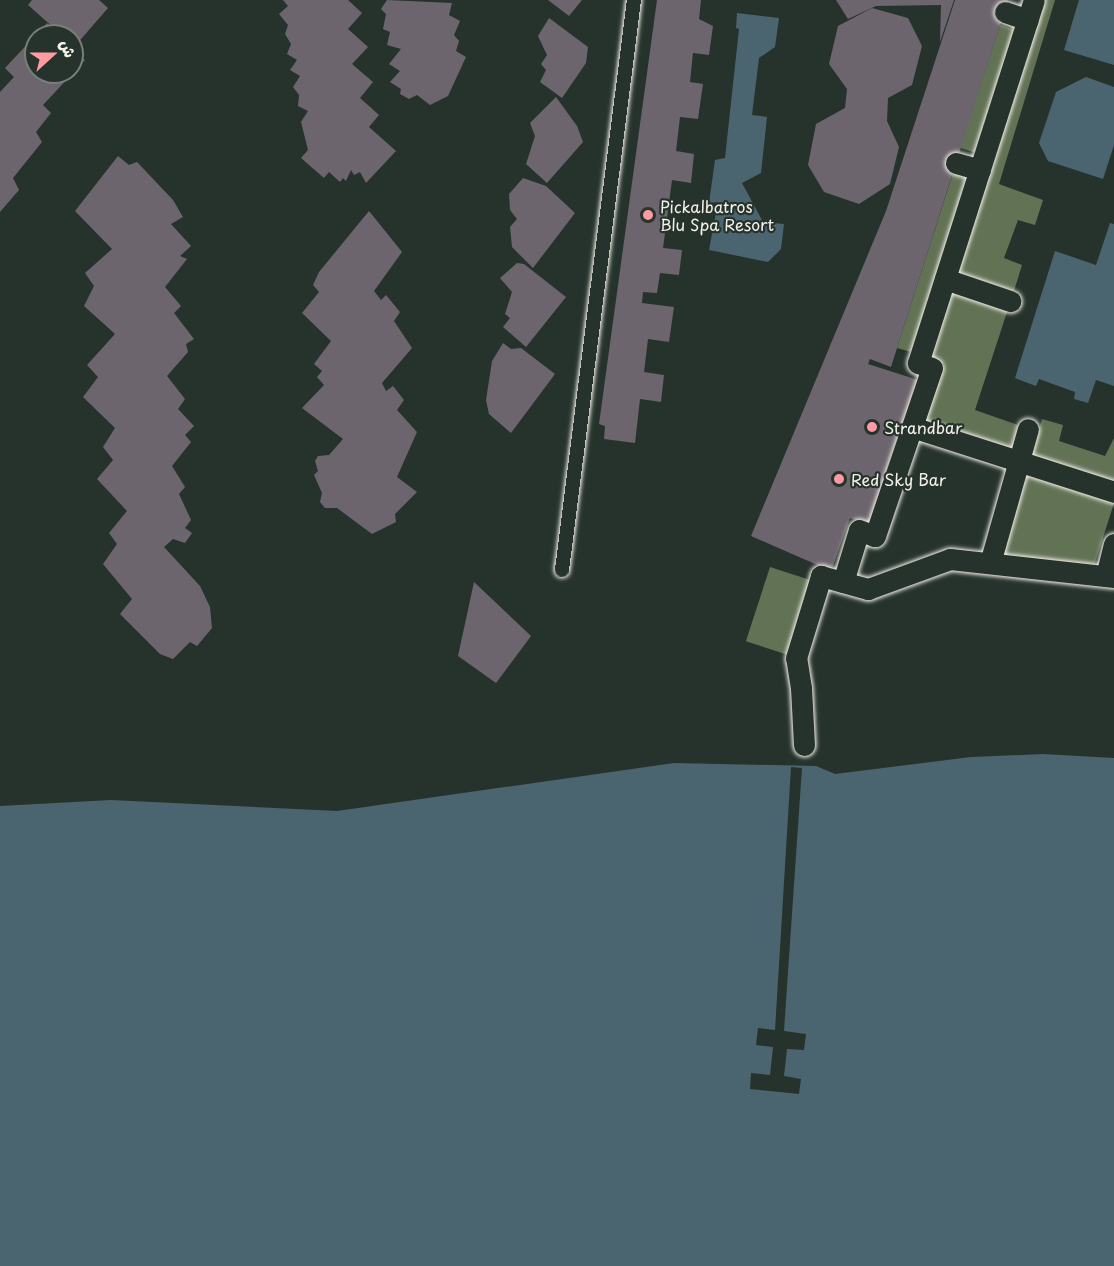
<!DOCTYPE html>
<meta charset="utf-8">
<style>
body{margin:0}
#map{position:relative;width:1114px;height:1266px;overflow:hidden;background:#26332d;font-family:"Playpen Sans","Playpen Sans Arabic",sans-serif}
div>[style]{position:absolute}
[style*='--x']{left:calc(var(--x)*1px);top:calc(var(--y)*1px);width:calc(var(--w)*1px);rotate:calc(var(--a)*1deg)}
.green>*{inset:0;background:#627255;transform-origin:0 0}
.water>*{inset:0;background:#4b6570}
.pier>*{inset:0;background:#26332d}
.building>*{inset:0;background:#6c656e}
.roads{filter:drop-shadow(0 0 2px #f4f1e8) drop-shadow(0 0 2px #f4f1e8)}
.service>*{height:14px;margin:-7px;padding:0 7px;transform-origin:7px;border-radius:7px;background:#26332d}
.pedestrian>*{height:21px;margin:-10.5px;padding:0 10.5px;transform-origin:10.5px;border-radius:10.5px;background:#26332d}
.dots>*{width:16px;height:16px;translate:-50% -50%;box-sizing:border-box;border:3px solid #26332d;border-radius:50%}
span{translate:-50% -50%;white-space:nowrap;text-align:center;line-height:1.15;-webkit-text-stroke:4.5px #26332d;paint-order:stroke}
.poi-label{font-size:16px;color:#f4f1e8}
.left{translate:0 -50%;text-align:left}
.north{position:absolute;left:24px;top:24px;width:60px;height:60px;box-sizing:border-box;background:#26332d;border:2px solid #787f78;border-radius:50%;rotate:69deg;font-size:16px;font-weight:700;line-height:24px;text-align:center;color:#f4f1e8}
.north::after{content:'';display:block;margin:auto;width:21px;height:27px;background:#ff9aa2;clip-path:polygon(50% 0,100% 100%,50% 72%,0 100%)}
</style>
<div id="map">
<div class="green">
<i style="clip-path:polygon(1044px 0,1055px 0,999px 184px,1043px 200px,1035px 225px,1018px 220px,1004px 258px,1022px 265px,1014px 291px,957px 272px)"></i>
<i style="left:1000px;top:25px;width:16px;height:129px;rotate:18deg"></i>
<i style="clip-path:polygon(953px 173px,970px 179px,911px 352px,897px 348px)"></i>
<i style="clip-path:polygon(952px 291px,1008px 309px,975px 410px,1021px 426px,1012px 450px,922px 422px,944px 364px,930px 357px)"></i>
<i style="clip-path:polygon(1042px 419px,1063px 425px,1059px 441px,1105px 456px,1114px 438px,1114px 483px,1031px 457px)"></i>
<i style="clip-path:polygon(1025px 475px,1114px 503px,1093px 569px,1000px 556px)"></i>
<i style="left:770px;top:567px;width:47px;height:78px;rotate:18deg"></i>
</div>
<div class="water">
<i style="clip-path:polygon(1079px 0,1114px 0,1114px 65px,1064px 50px)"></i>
<i style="clip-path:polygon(737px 13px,779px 18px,775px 47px,759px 58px,752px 115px,767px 117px,761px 173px,742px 183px,763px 222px,784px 224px,781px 249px,768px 262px,709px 250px,718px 202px,709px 203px,715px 160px,725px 158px,739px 29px,736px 28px)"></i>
<i style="clip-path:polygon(1086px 77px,1114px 87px,1114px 145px,1103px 179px,1048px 161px,1039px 143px,1056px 92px)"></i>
<i style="clip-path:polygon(1110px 223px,1114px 224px,1114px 386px,1096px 380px,1088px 403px,1074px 399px,1075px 392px,1039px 379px,1036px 386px,1015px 378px,1055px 251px,1096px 265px)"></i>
<i style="clip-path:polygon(1043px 754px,1114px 758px,1114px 1266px,0 1266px,0 806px,111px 800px,337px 811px,674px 763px,816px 766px,835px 774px,971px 757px)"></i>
</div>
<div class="pier">
<i style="clip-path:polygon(791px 767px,802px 768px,784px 1031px,806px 1034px,804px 1050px,787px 1049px,784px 1076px,801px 1079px,799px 1094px,750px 1089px,751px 1073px,770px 1075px,773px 1047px,756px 1045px,758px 1028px,775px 1030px)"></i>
</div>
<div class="building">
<i style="clip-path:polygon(32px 0,99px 0,108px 8px,75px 46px,72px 36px,63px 36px,28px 5px)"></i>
<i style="clip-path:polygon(283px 0,348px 0,362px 13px,348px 29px,368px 47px,352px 64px,373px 82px,360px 98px,379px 115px,369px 127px,396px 151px,366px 183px,360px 172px,354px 175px,351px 170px,346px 181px,343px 178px,340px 182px,329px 172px,324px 178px,301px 158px,308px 150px,301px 122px,308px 111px,298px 106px,299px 95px,293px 87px,300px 76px,290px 70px,297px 60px,287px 54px,291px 44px,285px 34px,288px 25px,279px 14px,288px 6px)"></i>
<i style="clip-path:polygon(387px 0,452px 3px,449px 15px,460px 21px,454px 35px,459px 41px,456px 51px,466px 57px,448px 96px,430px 105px,417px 95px,409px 99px,400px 94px,401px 89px,390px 82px,400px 71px,389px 64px,401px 49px,387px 45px,390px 32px,383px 29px,386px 14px,381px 9px)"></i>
<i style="clip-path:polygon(548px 0,582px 0,569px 16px)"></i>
<i style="clip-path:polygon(657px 0,701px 0,699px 19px,713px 26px,709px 55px,693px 53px,690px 82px,703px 84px,698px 119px,680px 117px,676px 151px,694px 154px,691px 183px,672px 180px,663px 248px,682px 250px,679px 275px,660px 273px,657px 293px,643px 292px,642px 303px,674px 307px,669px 342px,648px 339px,644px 372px,664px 375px,661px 402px,640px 399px,635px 443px,604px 439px,605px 426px,599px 424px)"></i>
<i style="clip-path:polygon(836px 0,954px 0,940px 42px,941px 5px,876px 6px,848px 19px)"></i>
<i style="clip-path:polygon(955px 0,1008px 0,891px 367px,870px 359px,868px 364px,918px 380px,885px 473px,889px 475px,871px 525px,850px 518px,831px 571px,751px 536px,886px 211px)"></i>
<i style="clip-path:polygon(872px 8px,908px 18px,922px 46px,912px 85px,888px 98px,887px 121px,899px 147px,890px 184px,859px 204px,824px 192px,808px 165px,816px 124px,845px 108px,847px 89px,829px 64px,838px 26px)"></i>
<i style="clip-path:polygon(549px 18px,588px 47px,586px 63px,562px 98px,540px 82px,546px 70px,541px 64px,547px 55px,538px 36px)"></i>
<i style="clip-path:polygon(47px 23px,60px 36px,36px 36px,36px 72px,72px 72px,72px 48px,85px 60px,43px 105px,51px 113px,36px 132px,42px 142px,13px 178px,19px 190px,0 212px,0 92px,14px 77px,5px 68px)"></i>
<i style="clip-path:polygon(556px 97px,577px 126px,583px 142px,547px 183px,526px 164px,535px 136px,530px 123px)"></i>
<i style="clip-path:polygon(118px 156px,129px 165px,137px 162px,173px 200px,183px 217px,171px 224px,191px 246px,180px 256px,187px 259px,165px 287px,181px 306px,174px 313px,194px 339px,186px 344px,188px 352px,167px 376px,185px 399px,178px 409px,194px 426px,185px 435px,191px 442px,172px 466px,185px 487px,179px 494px,191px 520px,185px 528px,192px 533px,185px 543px,173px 539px,164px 547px,200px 586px,210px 607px,212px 628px,197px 646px,190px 642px,173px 659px,160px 654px,120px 614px,132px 599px,103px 564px,117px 544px,109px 533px,127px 511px,97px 479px,113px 460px,103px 447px,115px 428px,83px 397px,98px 377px,87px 365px,115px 334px,84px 306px,94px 286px,85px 273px,112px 249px,75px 211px)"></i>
<i style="clip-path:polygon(523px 178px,546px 186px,575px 213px,533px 268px,512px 247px,510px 227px,517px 219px,510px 210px,509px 194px)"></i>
<i style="clip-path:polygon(369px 211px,402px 252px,374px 291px,381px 300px,386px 295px,400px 312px,394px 321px,412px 348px,382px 383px,386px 391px,393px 386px,404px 400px,397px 410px,417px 432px,397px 477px,417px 492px,395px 514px,396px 522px,372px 534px,337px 508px,325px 508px,320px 502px,322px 493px,314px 475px,318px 471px,315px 461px,318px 456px,329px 455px,343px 439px,302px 408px,324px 385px,317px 377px,322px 371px,314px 364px,331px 341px,302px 313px,319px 292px,313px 285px,319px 272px)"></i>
<i style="clip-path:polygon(517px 263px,524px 264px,566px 297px,526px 347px,503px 327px,510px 318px,505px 314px,512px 292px,500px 278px)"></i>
<i style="clip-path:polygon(503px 343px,511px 349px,521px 348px,555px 374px,511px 433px,489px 414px,486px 400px,492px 361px)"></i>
<i style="clip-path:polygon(474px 582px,531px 636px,496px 683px,458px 656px)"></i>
</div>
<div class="roads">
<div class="service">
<i style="--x:562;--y:570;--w:575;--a:-82.8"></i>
</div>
<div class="pedestrian">
<i style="--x:1005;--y:12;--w:24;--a:19"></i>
<i style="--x:956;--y:163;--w:25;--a:16"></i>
<i style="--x:945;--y:279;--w:69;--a:18.7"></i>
<i style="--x:912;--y:427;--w:212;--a:17.8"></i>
<i style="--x:990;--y:563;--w:139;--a:-74.2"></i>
<i style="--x:1106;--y:576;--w:33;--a:-76"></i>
<i style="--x:843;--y:582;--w:54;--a:-72.9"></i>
<i style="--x:859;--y:530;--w:17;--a:21"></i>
<i style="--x:875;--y:536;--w:177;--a:-71.3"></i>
<i style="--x:932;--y:368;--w:15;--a:-160"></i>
<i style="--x:918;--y:363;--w:381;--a:-72.3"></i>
<i style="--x:804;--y:745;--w:57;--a:-93"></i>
<i style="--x:801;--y:688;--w:30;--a:-99"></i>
<i style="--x:796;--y:658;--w:86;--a:-73"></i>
<i style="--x:821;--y:576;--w:49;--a:15.5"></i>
<i style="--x:868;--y:589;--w:87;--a:-20.1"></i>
<i style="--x:950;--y:559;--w:165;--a:6.3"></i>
</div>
</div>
<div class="dots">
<i style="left:648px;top:215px;background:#ff9aa2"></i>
<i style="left:872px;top:427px;background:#ff9aa2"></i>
<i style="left:839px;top:479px;background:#ff9aa2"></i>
</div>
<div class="poi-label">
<span class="left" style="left:660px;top:215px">Pickalbatros<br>Blu Spa Resort</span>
<span class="left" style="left:884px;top:427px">Strandbar</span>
<span class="left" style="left:851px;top:479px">Red Sky Bar</span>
</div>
<div class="north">ش</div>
</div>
